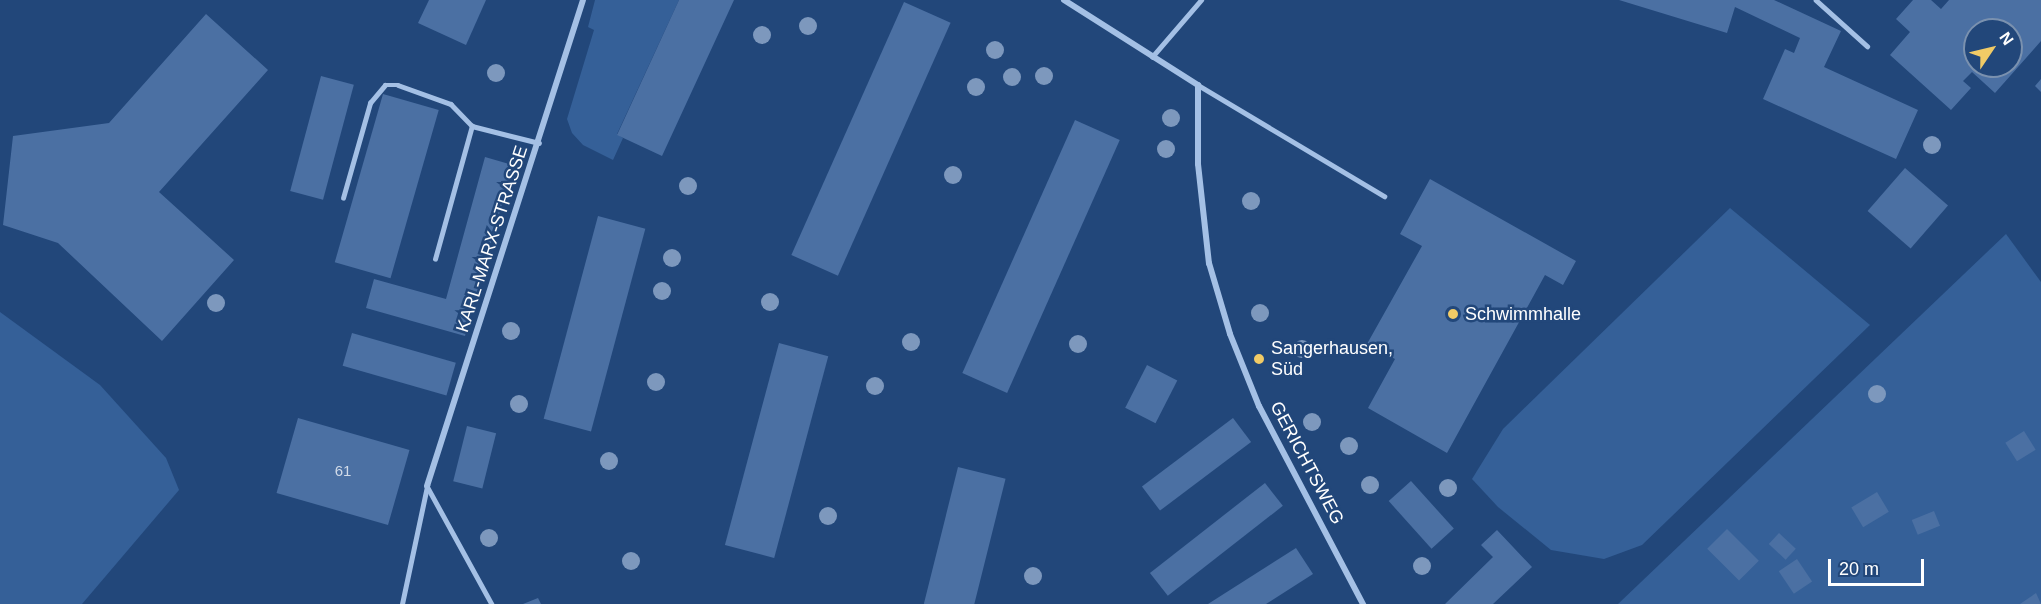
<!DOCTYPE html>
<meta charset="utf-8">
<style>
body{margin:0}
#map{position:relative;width:2041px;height:604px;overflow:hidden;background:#22477a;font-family:Helvetica,sans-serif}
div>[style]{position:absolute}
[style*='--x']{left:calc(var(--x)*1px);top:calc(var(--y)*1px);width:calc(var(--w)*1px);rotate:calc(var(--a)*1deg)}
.green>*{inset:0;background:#356098}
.building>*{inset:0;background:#4b70a3;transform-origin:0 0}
.lane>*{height:4.5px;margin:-2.25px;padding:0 2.25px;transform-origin:2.25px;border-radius:2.25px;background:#a4c0e5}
.street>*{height:6px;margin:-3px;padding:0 3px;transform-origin:3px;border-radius:3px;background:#a4c0e5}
.trees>*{width:18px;height:18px;margin:-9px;border-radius:50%;background:#7d98bd}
.dots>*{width:16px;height:16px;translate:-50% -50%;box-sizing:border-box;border:3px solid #22477a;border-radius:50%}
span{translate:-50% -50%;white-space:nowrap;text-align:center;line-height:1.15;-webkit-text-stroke:5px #22477a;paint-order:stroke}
.number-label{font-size:15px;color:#d2dbe8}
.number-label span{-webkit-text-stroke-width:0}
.street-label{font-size:18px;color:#fff}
.poi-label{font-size:18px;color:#fff}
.left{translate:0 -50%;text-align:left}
.north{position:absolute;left:1963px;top:18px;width:60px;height:60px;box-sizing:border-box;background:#22477a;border:2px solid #7a91af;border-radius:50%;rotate:55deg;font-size:16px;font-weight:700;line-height:24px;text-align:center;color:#fff}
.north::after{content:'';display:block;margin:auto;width:21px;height:27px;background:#f1cb66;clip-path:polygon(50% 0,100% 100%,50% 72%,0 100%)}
.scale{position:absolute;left:1828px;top:559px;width:96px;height:27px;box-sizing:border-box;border:3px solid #fff;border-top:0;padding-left:8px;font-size:18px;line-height:21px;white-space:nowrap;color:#fff;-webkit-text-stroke:4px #22477a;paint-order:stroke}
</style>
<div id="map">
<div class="green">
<i style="clip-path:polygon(595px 0,679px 0,617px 134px,623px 138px,613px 160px,583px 145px,572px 133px,567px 119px,594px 30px,588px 27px)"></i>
<i style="clip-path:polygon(1730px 208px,1870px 325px,1642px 545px,1604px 559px,1551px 550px,1498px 507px,1472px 479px,1503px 429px)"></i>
<i style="clip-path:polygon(2006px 234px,2041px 282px,2041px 604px,1618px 604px)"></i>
<i style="clip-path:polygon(0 312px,100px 385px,166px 458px,179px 490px,82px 604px,0 604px)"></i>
</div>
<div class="building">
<i style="clip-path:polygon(429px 0,486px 0,466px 45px,418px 23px)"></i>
<i style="clip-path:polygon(679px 0,734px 0,662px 156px,617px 135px)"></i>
<i style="clip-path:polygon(1619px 0,1774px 0,1841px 31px,1824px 67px,1918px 110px,1896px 159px,1763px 99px,1785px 49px,1794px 53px,1800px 38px,1735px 7px,1727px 33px)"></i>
<i style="clip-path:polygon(evenodd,1913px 0,1931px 0,1941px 9px,1949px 0,2041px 0,2041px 41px,1995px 93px,1972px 72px,1963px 81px,1971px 88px,1951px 110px,1890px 55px,1910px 32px,1896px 19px,1913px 0,1975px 30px,2011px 30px,2011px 66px,1975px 66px,1975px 30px)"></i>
<i style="left:904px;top:2px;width:51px;height:277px;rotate:24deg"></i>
<i style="clip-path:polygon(206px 14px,268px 70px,159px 192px,234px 260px,162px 341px,58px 243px,3px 225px,13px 136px,109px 123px)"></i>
<i style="left:321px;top:76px;width:34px;height:119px;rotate:15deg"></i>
<i style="clip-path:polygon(2041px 79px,2041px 92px,2035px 86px)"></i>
<i style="left:383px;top:94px;width:58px;height:175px;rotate:16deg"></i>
<i style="left:1075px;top:120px;width:49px;height:277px;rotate:24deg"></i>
<i style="clip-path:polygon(485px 157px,513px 165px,465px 336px,366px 308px,374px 279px,446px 299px)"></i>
<i style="left:1905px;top:168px;width:57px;height:57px;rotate:41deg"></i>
<i style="clip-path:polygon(1430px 179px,1576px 261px,1563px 285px,1545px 275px,1447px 453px,1368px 408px,1395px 359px,1367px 344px,1422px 246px,1400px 234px)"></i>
<i style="left:598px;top:216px;width:49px;height:210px;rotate:15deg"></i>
<i style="left:352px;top:333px;width:108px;height:34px;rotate:16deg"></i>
<i style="left:779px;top:343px;width:51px;height:209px;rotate:15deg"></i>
<i style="left:1147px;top:365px;width:34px;height:48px;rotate:27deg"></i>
<i style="left:298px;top:418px;width:116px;height:78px;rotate:16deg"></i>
<i style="left:1233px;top:418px;width:30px;height:114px;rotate:53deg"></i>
<i style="left:467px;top:426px;width:30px;height:57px;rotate:14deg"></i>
<i style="left:2024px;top:431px;width:22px;height:22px;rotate:58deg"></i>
<i style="left:958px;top:467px;width:49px;height:141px;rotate:14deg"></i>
<i style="left:1411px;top:481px;width:64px;height:30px;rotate:48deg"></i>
<i style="left:1265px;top:483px;width:29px;height:146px;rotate:52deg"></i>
<i style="left:1877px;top:492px;width:23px;height:30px;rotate:59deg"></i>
<i style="left:1934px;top:511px;width:16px;height:24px;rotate:68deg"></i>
<i style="left:1727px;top:529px;width:45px;height:28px;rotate:45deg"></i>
<i style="clip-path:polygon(1497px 530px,1532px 567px,1493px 604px,1445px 604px,1493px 557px,1481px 545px)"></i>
<i style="left:1779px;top:533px;width:23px;height:15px;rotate:43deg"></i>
<i style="clip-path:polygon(1296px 548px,1313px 574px,1266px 604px,1208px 604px)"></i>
<i style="left:1797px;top:559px;width:27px;height:22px;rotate:56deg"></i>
<i style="clip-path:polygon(2036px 593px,2041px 604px,2020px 604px)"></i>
<i style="clip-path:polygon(538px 598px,541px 604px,523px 604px)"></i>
</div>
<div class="lane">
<i style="--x:1816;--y:0;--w:69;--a:42"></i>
<i style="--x:1152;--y:57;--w:75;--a:-49.3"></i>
<i style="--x:1198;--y:85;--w:217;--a:30.8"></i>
<i style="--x:343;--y:198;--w:99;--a:-74.1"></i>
<i style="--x:370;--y:103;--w:23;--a:-50"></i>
<i style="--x:385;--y:85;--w:13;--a:0"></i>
<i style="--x:398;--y:85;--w:56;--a:19.7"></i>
<i style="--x:451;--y:104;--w:30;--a:46"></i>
<i style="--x:472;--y:126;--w:69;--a:14.2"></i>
<i style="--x:435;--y:259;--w:138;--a:-74.5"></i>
<i style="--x:427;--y:486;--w:135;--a:61.2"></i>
<i style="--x:402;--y:604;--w:121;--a:-78"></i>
</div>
<div class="street">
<i style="--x:1064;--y:0;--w:159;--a:32.4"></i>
<i style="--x:1198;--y:85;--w:79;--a:90"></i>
<i style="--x:1198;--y:164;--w:100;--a:83.7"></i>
<i style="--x:1209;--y:263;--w:74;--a:73.5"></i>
<i style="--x:1230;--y:334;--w:78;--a:68.1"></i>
<i style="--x:1259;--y:406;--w:224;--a:62.3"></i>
<i style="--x:427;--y:486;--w:510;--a:-72.2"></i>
</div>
<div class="trees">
<i style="left:808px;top:26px"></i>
<i style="left:762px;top:35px"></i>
<i style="left:995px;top:50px"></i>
<i style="left:496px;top:73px"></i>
<i style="left:1044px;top:76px"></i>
<i style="left:1012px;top:77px"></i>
<i style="left:976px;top:87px"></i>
<i style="left:1171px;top:118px"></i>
<i style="left:1932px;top:145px"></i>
<i style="left:1166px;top:149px"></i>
<i style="left:953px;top:175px"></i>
<i style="left:688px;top:186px"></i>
<i style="left:1251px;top:201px"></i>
<i style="left:672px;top:258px"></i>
<i style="left:662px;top:291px"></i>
<i style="left:770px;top:302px"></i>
<i style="left:216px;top:303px"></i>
<i style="left:1260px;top:313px"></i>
<i style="left:511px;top:331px"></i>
<i style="left:911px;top:342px"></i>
<i style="left:1078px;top:344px"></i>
<i style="left:1302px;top:349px"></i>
<i style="left:656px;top:382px"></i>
<i style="left:875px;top:386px"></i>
<i style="left:1877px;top:394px"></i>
<i style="left:519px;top:404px"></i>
<i style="left:1312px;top:422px"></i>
<i style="left:1349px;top:446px"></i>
<i style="left:609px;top:461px"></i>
<i style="left:1370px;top:485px"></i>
<i style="left:1448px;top:488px"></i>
<i style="left:828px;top:516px"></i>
<i style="left:489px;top:538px"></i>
<i style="left:631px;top:561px"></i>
<i style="left:1422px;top:566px"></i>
<i style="left:1033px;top:576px"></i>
</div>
<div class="dots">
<i style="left:1453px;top:314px;background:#f1cb66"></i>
<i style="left:1259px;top:359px;background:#f1cb66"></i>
</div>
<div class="number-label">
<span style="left:343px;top:471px">61</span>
</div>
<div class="street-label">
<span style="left:492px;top:239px;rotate:-72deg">KARL-MARX-STRASSE</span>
<span style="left:1307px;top:463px;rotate:62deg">GERICHTSWEG</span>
</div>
<div class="poi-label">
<span class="left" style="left:1465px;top:314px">Schwimmhalle</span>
<span class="left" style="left:1271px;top:359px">Sangerhausen,<br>Süd</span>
</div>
<div class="north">N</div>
<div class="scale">20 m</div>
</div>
